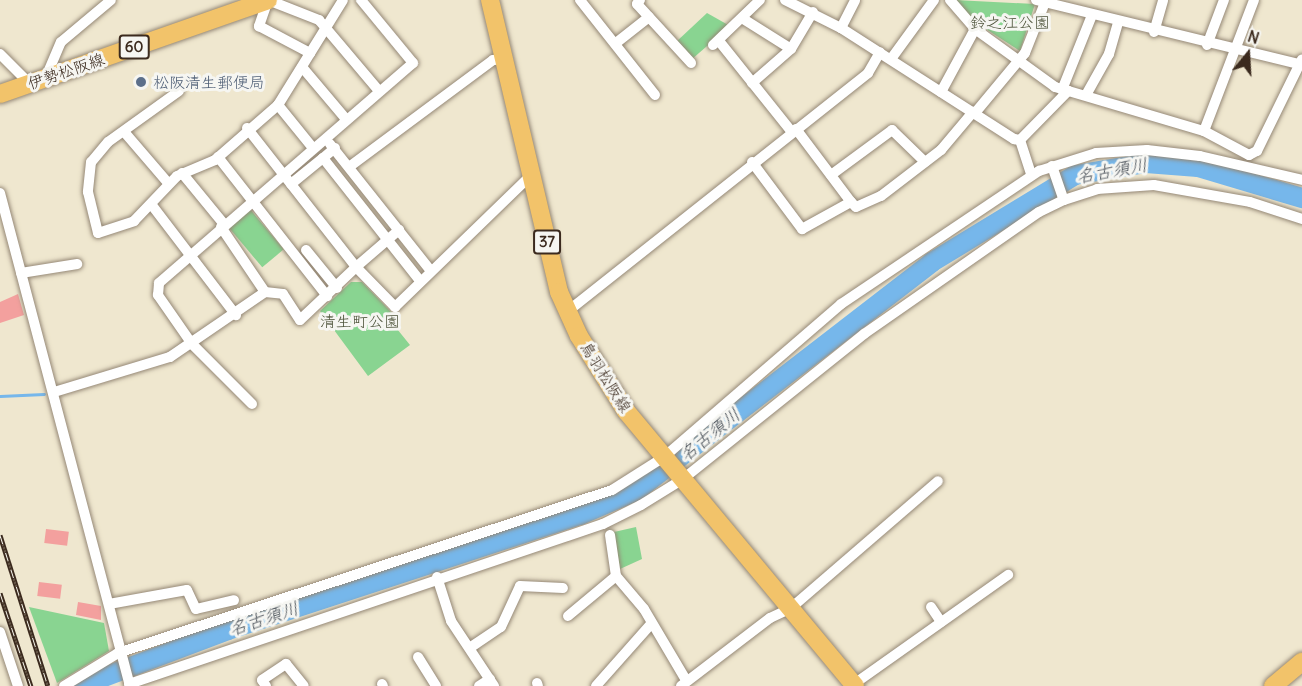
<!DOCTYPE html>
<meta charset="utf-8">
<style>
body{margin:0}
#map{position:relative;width:1302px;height:686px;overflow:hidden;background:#efe7cf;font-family:Delius,"Klee One",sans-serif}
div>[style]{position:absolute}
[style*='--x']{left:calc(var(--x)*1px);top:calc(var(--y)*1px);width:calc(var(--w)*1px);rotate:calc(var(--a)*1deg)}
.green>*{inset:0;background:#89d491;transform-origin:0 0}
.stream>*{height:3px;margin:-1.5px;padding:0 1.5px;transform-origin:1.5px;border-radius:1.5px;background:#76b7eb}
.river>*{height:20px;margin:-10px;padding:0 10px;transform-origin:10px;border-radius:10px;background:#76b7eb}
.building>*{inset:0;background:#f3a09e;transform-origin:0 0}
.roads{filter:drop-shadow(0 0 2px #958876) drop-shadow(0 0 2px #958876)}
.minor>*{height:10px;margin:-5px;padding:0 5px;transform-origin:5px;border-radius:5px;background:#fff}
.primary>*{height:18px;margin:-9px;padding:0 9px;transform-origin:9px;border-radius:9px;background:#f2c36a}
.rail>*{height:5px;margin-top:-2.5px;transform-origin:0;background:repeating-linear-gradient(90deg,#f6f6f2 0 9px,#3b2a1e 0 18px);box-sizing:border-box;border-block:2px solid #3b2a1e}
.dots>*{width:16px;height:16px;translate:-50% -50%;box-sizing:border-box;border:3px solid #f6f6f2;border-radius:50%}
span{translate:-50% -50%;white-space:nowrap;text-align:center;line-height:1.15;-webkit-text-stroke:6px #f6f6f2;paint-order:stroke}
.shield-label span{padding:2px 4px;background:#f6f6f2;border:2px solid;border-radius:4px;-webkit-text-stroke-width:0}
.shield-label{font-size:15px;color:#3b2a1e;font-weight:700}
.park-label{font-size:16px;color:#4e543b}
.street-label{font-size:16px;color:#3b2a1e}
.service-label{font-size:16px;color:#4e5e75}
.left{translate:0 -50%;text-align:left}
.water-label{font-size:18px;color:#4d545c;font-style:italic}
.north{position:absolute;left:1218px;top:24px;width:60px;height:60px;-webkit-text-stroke:4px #f6f6f2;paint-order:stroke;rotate:18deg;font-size:16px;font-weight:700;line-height:24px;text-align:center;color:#3b2a1e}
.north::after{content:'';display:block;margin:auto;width:21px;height:27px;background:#3b2a1e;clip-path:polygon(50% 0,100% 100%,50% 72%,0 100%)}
</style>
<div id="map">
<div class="green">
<i style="clip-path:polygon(955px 0,1035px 4px,1020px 51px,969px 18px)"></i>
<i style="clip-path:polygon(707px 13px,730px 26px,691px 60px,676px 42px)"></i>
<i style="left:249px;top:208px;width:54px;height:28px;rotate:50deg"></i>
<i style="clip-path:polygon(351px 282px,362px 282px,393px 314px,389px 319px,410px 345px,368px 376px,320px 311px)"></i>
<i style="clip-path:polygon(636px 527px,642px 559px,620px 569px,614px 532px)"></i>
<i style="clip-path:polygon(29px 607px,104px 623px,109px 651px,57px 683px)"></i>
</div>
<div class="stream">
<i style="--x:0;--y:396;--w:44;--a:-2.6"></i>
</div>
<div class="river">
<i style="--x:80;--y:686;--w:158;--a:-20.7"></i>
<i style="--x:228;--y:630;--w:370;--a:-18.1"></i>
<i style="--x:580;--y:515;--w:61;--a:-23.2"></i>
<i style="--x:636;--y:491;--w:374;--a:-37.7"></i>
<i style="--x:932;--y:262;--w:167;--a:-31.3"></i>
<i style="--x:1075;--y:175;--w:72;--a:-9.6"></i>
<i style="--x:1146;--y:163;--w:52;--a:4.4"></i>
<i style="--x:1198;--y:167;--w:109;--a:16.6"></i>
</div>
<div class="building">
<i style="clip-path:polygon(18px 294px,24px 315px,0 323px,0 302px)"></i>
<i style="left:46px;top:529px;width:23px;height:14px;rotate:7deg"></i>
<i style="left:39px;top:582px;width:23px;height:14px;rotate:7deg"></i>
<i style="clip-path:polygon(78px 602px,101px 606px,101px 620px,76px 615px)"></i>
</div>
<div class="roads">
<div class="minor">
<i style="--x:268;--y:0;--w:55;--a:21.4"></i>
<i style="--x:319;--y:20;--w:93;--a:49.8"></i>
<i style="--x:268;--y:0;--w:28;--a:109"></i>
<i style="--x:259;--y:26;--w:58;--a:27.9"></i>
<i style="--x:580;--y:0;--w:121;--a:51.7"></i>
<i style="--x:640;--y:0;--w:5;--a:127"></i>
<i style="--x:637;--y:4;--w:80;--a:47.5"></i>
<i style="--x:785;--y:0;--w:63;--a:26.6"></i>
<i style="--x:841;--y:28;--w:206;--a:32.7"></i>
<i style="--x:1014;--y:139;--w:6;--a:9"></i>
<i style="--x:1020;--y:140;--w:69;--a:-45.6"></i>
<i style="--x:950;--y:0;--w:38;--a:49"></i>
<i style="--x:975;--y:29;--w:99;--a:35.9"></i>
<i style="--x:1055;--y:87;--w:155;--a:16.5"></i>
<i style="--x:1204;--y:131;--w:51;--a:28.1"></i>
<i style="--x:1249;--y:155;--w:9;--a:-27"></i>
<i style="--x:1257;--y:151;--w:102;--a:-63.9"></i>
<i style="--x:1036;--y:0;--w:274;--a:13.7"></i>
<i style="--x:745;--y:20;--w:54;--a:32.2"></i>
<i style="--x:841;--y:28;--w:31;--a:-63"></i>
<i style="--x:1154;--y:32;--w:33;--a:-74"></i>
<i style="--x:719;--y:41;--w:117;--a:51.3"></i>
<i style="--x:616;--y:43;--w:42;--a:-38.2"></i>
<i style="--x:713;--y:45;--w:65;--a:-43.8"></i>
<i style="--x:1207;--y:45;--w:48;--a:-69.3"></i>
<i style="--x:0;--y:54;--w:41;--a:45"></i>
<i style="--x:891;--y:59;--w:73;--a:-53.9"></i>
<i style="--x:302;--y:67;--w:68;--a:49.8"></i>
<i style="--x:46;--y:77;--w:38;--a:-67"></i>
<i style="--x:61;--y:42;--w:65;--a:-40"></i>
<i style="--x:752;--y:83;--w:52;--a:-41.1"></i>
<i style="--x:791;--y:49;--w:43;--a:-59.3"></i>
<i style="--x:1062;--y:90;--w:81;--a:-68.2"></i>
<i style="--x:179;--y:91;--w:87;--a:144.3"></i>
<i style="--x:108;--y:142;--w:26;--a:130"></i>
<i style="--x:91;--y:162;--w:30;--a:96"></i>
<i style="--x:88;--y:192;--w:42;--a:76.3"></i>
<i style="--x:98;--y:233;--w:38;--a:-18"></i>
<i style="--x:134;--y:221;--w:62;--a:-46.3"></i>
<i style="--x:177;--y:176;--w:41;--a:-22.8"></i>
<i style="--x:215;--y:160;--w:84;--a:-41.1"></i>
<i style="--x:278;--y:105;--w:123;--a:-58.2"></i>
<i style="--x:941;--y:92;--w:72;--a:-61.6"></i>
<i style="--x:1086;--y:95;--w:47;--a:-60.7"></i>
<i style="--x:1109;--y:54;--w:33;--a:-74"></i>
<i style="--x:278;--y:105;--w:54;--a:51"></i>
<i style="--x:975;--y:113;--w:78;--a:-50.2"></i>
<i style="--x:1025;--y:53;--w:57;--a:-68.4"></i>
<i style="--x:247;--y:128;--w:177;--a:51.9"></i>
<i style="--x:356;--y:267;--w:57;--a:-40.7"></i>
<i style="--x:796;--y:129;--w:91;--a:53"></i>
<i style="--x:1204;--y:131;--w:140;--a:-69.1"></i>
<i style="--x:126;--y:134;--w:65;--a:49.4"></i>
<i style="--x:1020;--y:140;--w:36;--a:72"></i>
<i style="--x:330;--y:144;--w:162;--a:51.5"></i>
<i style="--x:335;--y:148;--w:16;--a:140"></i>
<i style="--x:323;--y:158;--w:157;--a:51.7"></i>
<i style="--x:218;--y:157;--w:177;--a:51.9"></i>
<i style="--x:752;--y:162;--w:84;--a:53.3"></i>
<i style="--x:802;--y:229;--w:56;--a:-28.9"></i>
<i style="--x:851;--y:202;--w:7;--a:45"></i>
<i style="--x:856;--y:207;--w:27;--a:-24"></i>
<i style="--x:881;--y:196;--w:76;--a:-37.5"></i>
<i style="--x:941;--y:150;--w:50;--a:-49.9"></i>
<i style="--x:1052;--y:166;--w:36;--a:71"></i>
<i style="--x:349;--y:167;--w:179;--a:-36.6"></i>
<i style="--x:493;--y:60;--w:10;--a:-6"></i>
<i style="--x:182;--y:173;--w:65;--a:50.6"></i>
<i style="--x:831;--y:175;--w:76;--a:-36.4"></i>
<i style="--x:892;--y:130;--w:46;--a:44.1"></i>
<i style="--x:291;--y:184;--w:41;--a:-39.1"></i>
<i style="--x:0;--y:193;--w:510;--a:75.23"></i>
<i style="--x:151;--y:204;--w:140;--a:52.6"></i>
<i style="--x:221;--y:227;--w:78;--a:55.9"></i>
<i style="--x:306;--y:250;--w:49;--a:50.8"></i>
<i style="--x:21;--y:273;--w:57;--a:-9.1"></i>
<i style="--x:568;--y:311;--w:383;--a:-38.4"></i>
<i style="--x:868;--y:73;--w:24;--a:-60"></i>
<i style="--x:54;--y:392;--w:121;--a:-16.8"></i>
<i style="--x:170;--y:357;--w:115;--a:-34.4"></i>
<i style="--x:265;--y:292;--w:18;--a:6"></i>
<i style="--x:283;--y:294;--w:31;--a:57"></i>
<i style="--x:300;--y:320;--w:77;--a:-43.4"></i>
<i style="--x:356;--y:267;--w:56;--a:45.7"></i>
<i style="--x:395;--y:307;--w:190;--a:-44.1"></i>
<i style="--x:252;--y:404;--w:85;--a:-135"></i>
<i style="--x:192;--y:344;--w:60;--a:-124.8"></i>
<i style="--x:158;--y:295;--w:12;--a:-85"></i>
<i style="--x:159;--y:283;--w:336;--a:-40.9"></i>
<i style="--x:413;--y:63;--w:82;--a:-129.5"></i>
<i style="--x:610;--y:535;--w:41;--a:81.7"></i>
<i style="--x:437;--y:577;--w:46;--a:72.3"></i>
<i style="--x:451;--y:621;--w:78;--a:56.5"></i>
<i style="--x:109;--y:604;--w:79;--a:-10.2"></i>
<i style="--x:187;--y:590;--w:21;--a:65"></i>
<i style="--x:196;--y:609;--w:39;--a:-13"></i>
<i style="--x:931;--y:607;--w:18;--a:56"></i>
<i style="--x:568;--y:616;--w:62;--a:-39.8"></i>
<i style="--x:616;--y:576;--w:43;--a:49.7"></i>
<i style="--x:644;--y:609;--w:82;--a:59.4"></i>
<i style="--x:0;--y:632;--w:57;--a:71.6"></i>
<i style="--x:471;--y:647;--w:36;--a:-34"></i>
<i style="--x:501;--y:627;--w:45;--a:-65.1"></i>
<i style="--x:520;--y:586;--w:43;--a:2.7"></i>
<i style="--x:418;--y:657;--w:34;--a:58"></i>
<i style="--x:537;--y:683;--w:3;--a:72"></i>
<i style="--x:129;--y:684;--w:500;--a:-18.65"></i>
<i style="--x:603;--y:524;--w:42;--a:-26.6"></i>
<i style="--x:641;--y:505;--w:49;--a:-31.8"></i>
<i style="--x:683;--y:479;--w:232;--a:-38.7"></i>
<i style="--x:864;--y:334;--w:213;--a:-34.9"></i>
<i style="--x:1039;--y:212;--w:28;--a:-26"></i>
<i style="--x:1064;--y:200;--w:35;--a:-18"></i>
<i style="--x:1097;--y:189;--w:57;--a:-4"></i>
<i style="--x:1154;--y:185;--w:97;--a:10"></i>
<i style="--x:1250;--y:202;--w:55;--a:18.1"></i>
<i style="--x:382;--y:684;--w:2;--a:63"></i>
<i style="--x:854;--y:684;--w:189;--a:-35.3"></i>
<i style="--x:64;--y:686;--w:63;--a:-31.4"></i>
<i style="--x:118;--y:653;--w:520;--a:-18.26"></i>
<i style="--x:612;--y:490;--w:62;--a:-32.4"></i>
<i style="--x:664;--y:457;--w:234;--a:-40.8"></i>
<i style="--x:841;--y:304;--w:239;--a:-33.9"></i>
<i style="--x:1039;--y:171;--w:60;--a:-17.5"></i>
<i style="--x:1096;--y:153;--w:51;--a:-3.4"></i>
<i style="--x:1147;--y:150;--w:53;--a:6.5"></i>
<i style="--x:1200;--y:156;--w:105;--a:13.2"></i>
<i style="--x:266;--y:686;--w:7;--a:-124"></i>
<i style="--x:262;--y:680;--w:29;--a:-34"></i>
<i style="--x:286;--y:664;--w:28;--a:51"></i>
<i style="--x:479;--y:686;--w:13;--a:-32"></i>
<i style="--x:596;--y:686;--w:84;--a:-48.4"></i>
<i style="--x:681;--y:686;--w:112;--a:-37.4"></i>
<i style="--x:770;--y:618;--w:23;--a:-25"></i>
<i style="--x:791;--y:608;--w:194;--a:-40.8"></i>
</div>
<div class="primary">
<i style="--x:490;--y:0;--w:300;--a:76.7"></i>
<i style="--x:559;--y:292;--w:48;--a:65.6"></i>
<i style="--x:579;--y:336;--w:89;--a:57.9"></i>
<i style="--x:626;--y:411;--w:358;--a:50.2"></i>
<i style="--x:0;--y:94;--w:284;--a:-19.3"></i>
<i style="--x:1273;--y:686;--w:38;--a:-40"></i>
</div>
</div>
<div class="rail">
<i style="--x:0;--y:535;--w:158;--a:72.4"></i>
<i style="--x:0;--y:593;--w:98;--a:71.6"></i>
</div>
<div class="dots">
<i style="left:141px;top:82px;background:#5c6f8a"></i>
</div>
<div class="shield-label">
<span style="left:134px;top:47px">60</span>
<span style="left:547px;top:242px">37</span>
</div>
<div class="park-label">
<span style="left:1010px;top:22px">鈴之江公園</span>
<span style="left:360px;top:321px">清生町公園</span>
</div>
<div class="street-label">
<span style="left:66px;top:71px;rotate:-19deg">伊勢松阪線</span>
<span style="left:606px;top:377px;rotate:58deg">鳥羽松阪線</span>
</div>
<div class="service-label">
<span class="left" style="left:153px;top:82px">松阪清生郵便局</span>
</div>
<div class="water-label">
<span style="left:1112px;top:171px;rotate:-10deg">名古須川</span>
<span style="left:710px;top:435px;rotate:-39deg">名古須川</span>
<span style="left:264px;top:619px;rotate:-18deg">名古須川</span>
</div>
<div class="north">N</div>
</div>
